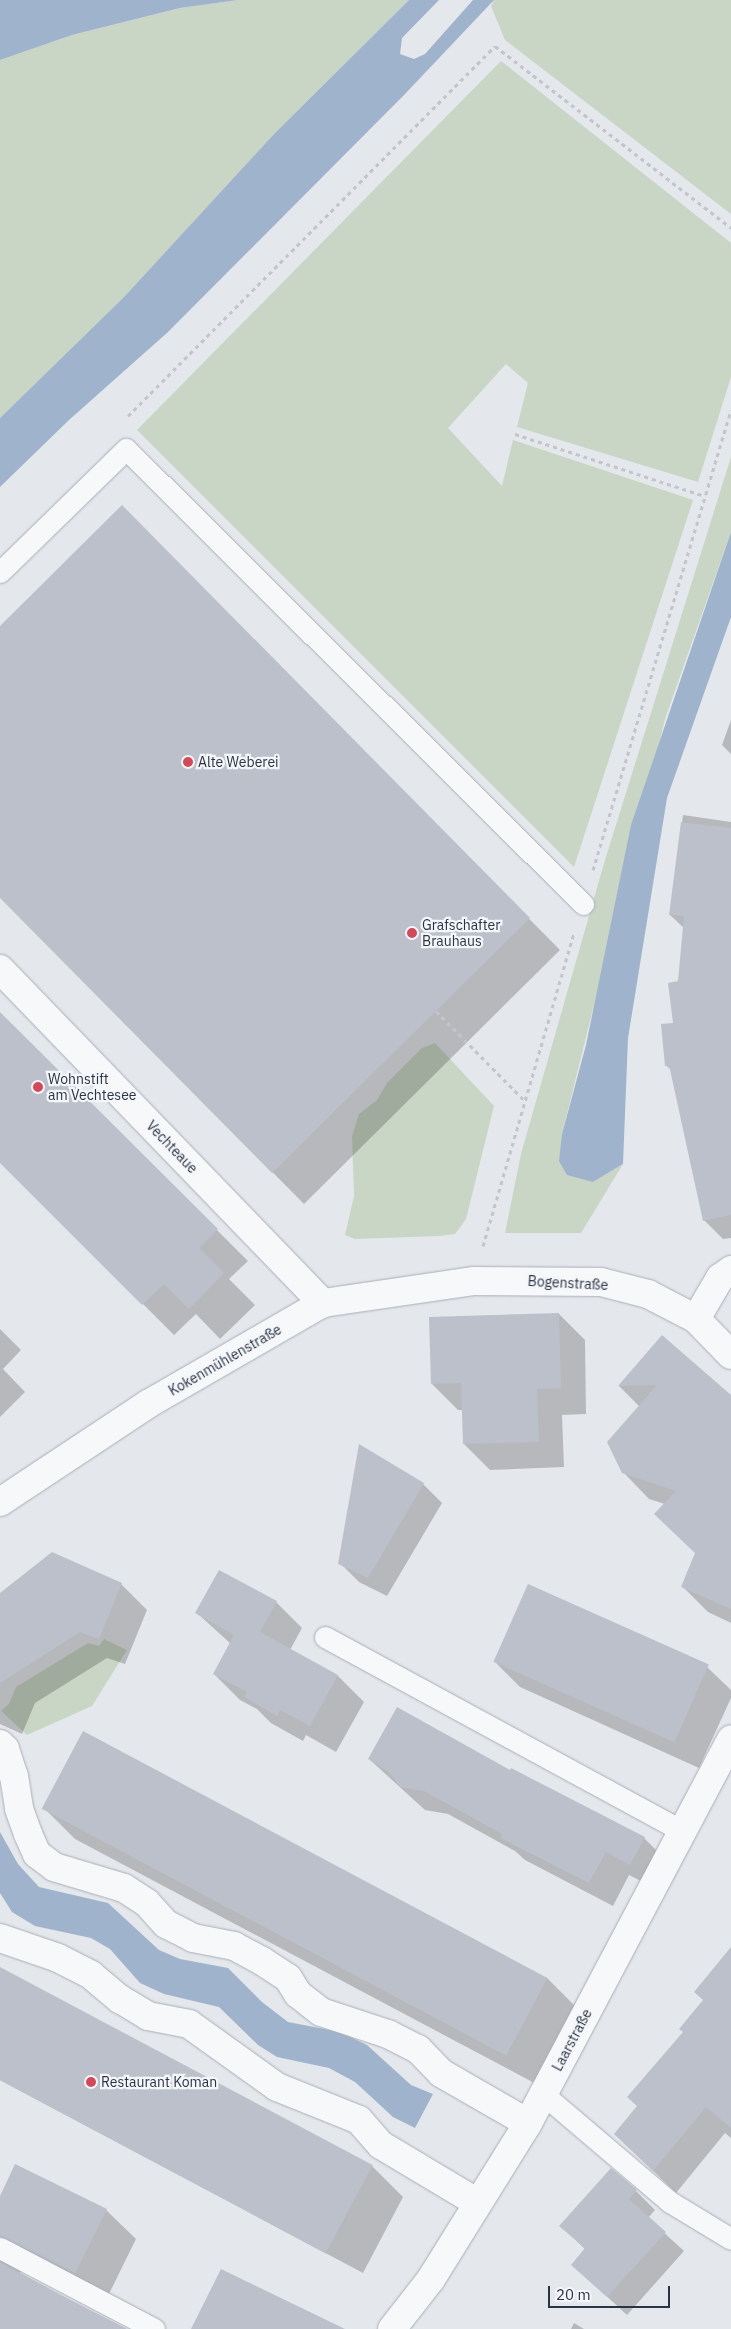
<!DOCTYPE html>
<meta charset="utf-8">
<style>
body{margin:0}
#map{position:relative;width:731px;height:2329px;overflow:hidden;background:#e4e7ec;font-family:"IBM Plex Sans",sans-serif}
div>[style]{position:absolute}
[style*='--x']{left:calc(var(--x)*1px);top:calc(var(--y)*1px);width:calc(var(--w)*1px);rotate:calc(var(--a)*1deg)}
.green>*{inset:0;background:#c9d6c5}
.water>*{inset:0;background:#9fb4cc}
.shadow>*{inset:0;background:#0003}
.building>*{inset:0;background:#bbc0ca;transform-origin:0 0}
.path>*{height:3px;margin-top:-1.5px;transform-origin:0;background:repeating-linear-gradient(90deg,#c2c5cb 0 4px,transparent 0 8px)}
.roads{filter:drop-shadow(0 0 1px #a9aeb7) drop-shadow(0 0 1px #a9aeb7)}
.service>*{height:21px;margin:-10.5px;padding:0 10.5px;transform-origin:10.5px;border-radius:10.5px;background:#f7f8fa}
.pedestrian>*{height:28px;margin:-14px;padding:0 14px;transform-origin:14px;border-radius:14px;background:#f7f8fa}
.minor>*{height:28px;margin:-14px;padding:0 14px;transform-origin:14px;border-radius:14px;background:#f7f8fa}
.dots>*{width:14px;height:14px;translate:-50% -50%;box-sizing:border-box;border:2px solid #f4f6f9;border-radius:50%}
span{translate:-50% -50%;white-space:nowrap;text-align:center;line-height:1.15;-webkit-text-stroke:4.5px #f4f6f9;paint-order:stroke}
.poi-label{font-size:14px;color:#2b3445}
.left{translate:0 -50%;text-align:left}
.street-label{font-size:14px;color:#2b3445}
.scale{position:absolute;left:548px;top:2286px;width:122px;height:22px;box-sizing:border-box;border:2px solid #2b3445;border-top:0;padding-left:6px;font-size:15px;line-height:18px;white-space:nowrap;color:#2b3445;-webkit-text-stroke:4px #f4f6f9;paint-order:stroke}
</style>
<div id="map">
<div class="green">
<i style="clip-path:polygon(238px 0,409px 0,274px 134px,124px 297px,0 418px,0 60px,72px 35px,180px 8px)"></i>
<i style="clip-path:polygon(494px 0,731px 0,731px 214px,505px 40px,491px 6px)"></i>
<i style="clip-path:polygon(501px 61px,731px 243px,731px 377px,698px 482px,517px 427px,528px 383px,506px 364px,448px 428px,502px 486px,513px 440px,693px 500px,574px 867px,137px 430px)"></i>
<i style="clip-path:polygon(731px 457px,731px 532px,665px 719px,562px 1134px,593px 1182px,623px 1164px,581px 1233px,505px 1233px,521px 1154px,605px 860px)"></i>
<i style="clip-path:polygon(435px 1043px,494px 1106px,466px 1219px,455px 1234px,439px 1236px,355px 1239px,345px 1235px,354px 1196px,352px 1136px,359px 1114px,377px 1100px,387px 1083px,422px 1048px)"></i>
<i style="clip-path:polygon(104px 1639px,127px 1650px,92px 1706px,27px 1735px,1px 1711px,9px 1704px,16px 1687px,88px 1643px,99px 1646px)"></i>
</div>
<div class="water">
<i style="clip-path:polygon(0 0,238px 0,180px 8px,72px 35px,0 60px)"></i>
<i style="clip-path:polygon(409px 0,439px 0,402px 38px,400px 54px,414px 59px,425px 54px,473px 0,494px 0,405px 94px,168px 332px,69px 420px,0 487px,0 418px,124px 297px,274px 134px)"></i>
<i style="clip-path:polygon(731px 532px,731px 617px,667px 798px,628px 1038px,623px 1164px,593px 1182px,567px 1175px,559px 1161px,562px 1134px,586px 1045px,631px 825px)"></i>
<i style="clip-path:polygon(0 1832px,18px 1864px,39px 1887px,108px 1903px,159px 1950px,180px 1959px,228px 1968px,262px 2002px,288px 2022px,340px 2032px,367px 2045px,411px 2085px,433px 2094px,415px 2128px,393px 2117px,355px 2082px,329px 2068px,277px 2057px,258px 2045px,219px 2007px,164px 1994px,140px 1983px,110px 1949px,91px 1938px,35px 1926px,12px 1912px,0 1893px)"></i>
</div>
<div class="shadow">
<i style="clip-path:polygon(122px 507px,560px 950px,304px 1204px,0 897px,0 628px)"></i>
<i style="clip-path:polygon(731px 720px,731px 754px,722px 745px)"></i>
<i style="clip-path:polygon(683px 815px,731px 822px,731px 1238px,723px 1239px,704px 1220px,672px 1071px,666px 1065px,675px 1024px,684px 928px,670px 915px)"></i>
<i style="clip-path:polygon(0 1014px,248px 1261px,229px 1279px,255px 1305px,220px 1339px,196px 1314px,174px 1335px,0 1161px)"></i>
<i style="clip-path:polygon(559px 1314px,585px 1340px,586px 1414px,562px 1415px,564px 1467px,490px 1470px,464px 1444px,463px 1410px,458px 1410px,432px 1384px)"></i>
<i style="clip-path:polygon(0 1329px,21px 1350px,3px 1369px,25px 1392px,0 1417px)"></i>
<i style="clip-path:polygon(662px 1337px,731px 1397px,731px 1623px,708px 1612px,682px 1586px,696px 1554px,665px 1504px,649px 1499px,623px 1472px,640px 1407px,619px 1386px)"></i>
<i style="clip-path:polygon(423px 1484px,442px 1503px,387px 1596px,359px 1582px,340px 1563px)"></i>
<i style="clip-path:polygon(121px 1584px,147px 1610px,125px 1664px,107px 1658px,35px 1703px,22px 1734px,0 1724px,0 1594px)"></i>
<i style="clip-path:polygon(276px 1602px,302px 1628px,290px 1650px,338px 1676px,364px 1702px,336px 1752px,306px 1735px,303px 1741px,271px 1723px,257px 1709px,240px 1700px,214px 1674px,231px 1644px,197px 1613px)"></i>
<i style="clip-path:polygon(494px 1661px,707px 1667px,731px 1690px,731px 1698px,699px 1768px,520px 1687px)"></i>
<i style="clip-path:polygon(369px 1759px,510px 1772px,644px 1838px,667px 1861px,653px 1887px,629px 1875px,613px 1906px,525px 1860px,515px 1851px,448px 1814px,425px 1810px)"></i>
<i style="clip-path:polygon(44px 1808px,547px 1978px,578px 2009px,538px 2085px,75px 1839px)"></i>
<i style="clip-path:polygon(731px 1949px,731px 2138px,725px 2133px,676px 2193px,638px 2156px,638px 2106px,704px 2001px)"></i>
<i style="clip-path:polygon(0 1969px,372px 2166px,403px 2197px,363px 2273px,0 2080px)"></i>
<i style="clip-path:polygon(636px 2191px,655px 2210px,648px 2218px,684px 2251px,627px 2315px,573px 2265px,586px 2250px,561px 2226px)"></i>
<i style="clip-path:polygon(0 2199px,106px 2210px,136px 2239px,105px 2302px,23px 2267px,19px 2274px,124px 2329px,0 2329px)"></i>
<i style="clip-path:polygon(574px 2323px,584px 2329px,571px 2329px)"></i>
</div>
<div class="building">
<i style="clip-path:polygon(122px 505px,530px 918px,272px 1173px,0 898px,0 626px)"></i>
<i style="clip-path:polygon(681px 822px,731px 828px,731px 1215px,703px 1221px,669px 1065px,665px 1066px,661px 1024px,673px 1023px,668px 983px,678px 981px,684px 916px,669px 915px)"></i>
<i style="clip-path:polygon(0 1012px,218px 1229px,199px 1248px,224px 1273px,189px 1309px,164px 1284px,142px 1305px,0 1163px)"></i>
<i style="clip-path:polygon(559px 1313px,561px 1388px,537px 1389px,539px 1442px,463px 1444px,461px 1383px,431px 1384px,429px 1317px)"></i>
<i style="clip-path:polygon(662px 1335px,731px 1395px,731px 1609px,681px 1587px,695px 1553px,654px 1514px,676px 1491px,622px 1473px,607px 1442px,657px 1385px,618px 1386px)"></i>
<i style="clip-path:polygon(359px 1444px,424px 1483px,368px 1578px,338px 1564px)"></i>
<i style="clip-path:polygon(52px 1552px,122px 1583px,99px 1639px,80px 1632px,0 1683px,0 1593px)"></i>
<i style="clip-path:polygon(219px 1570px,277px 1601px,260px 1632px,338px 1675px,310px 1726px,280px 1710px,277px 1716px,244px 1697px,247px 1692px,213px 1674px,234px 1635px,195px 1613px)"></i>
<i style="left:528px;top:1584px;width:198px;height:85px;rotate:24deg"></i>
<i style="clip-path:polygon(397px 1707px,510px 1770px,511px 1768px,645px 1837px,630px 1865px,606px 1852px,589px 1883px,500px 1838px,502px 1834px,424px 1791px,400px 1787px,389px 1772px,368px 1759px)"></i>
<i style="left:83px;top:1731px;width:526px;height:88px;rotate:28deg"></i>
<i style="clip-path:polygon(731px 1947px,731px 2128px,706px 2107px,653px 2171px,614px 2134px,637px 2106px,627px 2097px,683px 2032px,679px 2029px,703px 2000px,694px 1992px)"></i>
<i style="left:0;top:1967px;width:422px;height:100px;rotate:28deg"></i>
<i style="clip-path:polygon(15px 2164px,107px 2209px,75px 2273px,0 2236px,0 2196px)"></i>
<i style="clip-path:polygon(611px 2168px,637px 2190px,629px 2199px,666px 2232px,607px 2297px,571px 2265px,585px 2248px,559px 2226px)"></i>
<i style="clip-path:polygon(0 2262px,63px 2296px,127px 2329px,0 2329px)"></i>
<i style="clip-path:polygon(221px 2269px,345px 2329px,191px 2329px)"></i>
</div>
<div class="path">
<i style="--x:128;--y:416;--w:521;--a:-45.23"></i>
<i style="--x:495;--y:46;--w:298;--a:37.6"></i>
<i style="--x:515;--y:434;--w:200;--a:18.1"></i>
<i style="--x:593;--y:870;--w:480;--a:-73.3"></i>
<i style="--x:436;--y:1011;--w:127;--a:45.3"></i>
<i style="--x:483;--y:1246;--w:326;--a:-73.8"></i>
</div>
<div class="roads">
<div class="service">
<i style="--x:0;--y:572;--w:176;--a:-44.3"></i>
<i style="--x:126;--y:449;--w:645;--a:44.87"></i>
<i style="--x:325;--y:1637;--w:407;--a:28.5"></i>
<i style="--x:543;--y:2094;--w:167;--a:40.4"></i>
<i style="--x:670;--y:2202;--w:71;--a:31.2"></i>
<i style="--x:0;--y:2248;--w:174;--a:27.7"></i>
</div>
<div class="pedestrian">
<i style="--x:0;--y:1744;--w:7;--a:45"></i>
<i style="--x:5;--y:1749;--w:28;--a:72"></i>
<i style="--x:14;--y:1776;--w:33;--a:81"></i>
<i style="--x:19;--y:1809;--w:27;--a:70"></i>
<i style="--x:28;--y:1834;--w:22;--a:66"></i>
<i style="--x:37;--y:1854;--w:21;--a:37"></i>
<i style="--x:54;--y:1867;--w:73;--a:16.7"></i>
<i style="--x:124;--y:1888;--w:27;--a:33"></i>
<i style="--x:147;--y:1903;--w:28;--a:48"></i>
<i style="--x:166;--y:1924;--w:30;--a:27"></i>
<i style="--x:193;--y:1938;--w:42;--a:11"></i>
<i style="--x:234;--y:1946;--w:32;--a:28"></i>
<i style="--x:262;--y:1961;--w:31;--a:33"></i>
<i style="--x:288;--y:1978;--w:19;--a:58"></i>
<i style="--x:298;--y:1994;--w:29;--a:38"></i>
<i style="--x:321;--y:2012;--w:71;--a:18.2"></i>
<i style="--x:388;--y:2034;--w:34;--a:27"></i>
<i style="--x:418;--y:2049;--w:33;--a:46"></i>
<i style="--x:441;--y:2073;--w:100;--a:29.9"></i>
<i style="--x:0;--y:1938;--w:61;--a:19"></i>
<i style="--x:58;--y:1958;--w:37;--a:27"></i>
<i style="--x:91;--y:1975;--w:38;--a:40"></i>
<i style="--x:120;--y:1999;--w:33;--a:31"></i>
<i style="--x:148;--y:2016;--w:42;--a:11"></i>
<i style="--x:189;--y:2024;--w:108;--a:35.6"></i>
<i style="--x:277;--y:2087;--w:88;--a:21.9"></i>
<i style="--x:359;--y:2120;--w:33;--a:49"></i>
<i style="--x:381;--y:2145;--w:113;--a:30.9"></i>
</div>
<div class="minor">
<i style="--x:0;--y:969;--w:465;--a:46"></i>
<i style="--x:696;--y:1319;--w:48;--a:-59.7"></i>
<i style="--x:720;--y:1278;--w:14;--a:-36"></i>
<i style="--x:0;--y:1502;--w:178;--a:-33.5"></i>
<i style="--x:148;--y:1404;--w:202;--a:-30"></i>
<i style="--x:323;--y:1303;--w:153;--a:-8.3"></i>
<i style="--x:474;--y:1281;--w:127;--a:0.5"></i>
<i style="--x:601;--y:1282;--w:49;--a:14.3"></i>
<i style="--x:648;--y:1294;--w:54;--a:27.5"></i>
<i style="--x:696;--y:1319;--w:50;--a:45.8"></i>
<i style="--x:392;--y:2329;--w:63;--a:-52"></i>
<i style="--x:431;--y:2279;--w:184;--a:-58.1"></i>
<i style="--x:528;--y:2123;--w:434;--a:-62.1"></i>
</div>
</div>
<div class="dots">
<i style="left:188px;top:762px;background:#d1495b"></i>
<i style="left:412px;top:933px;background:#d1495b"></i>
<i style="left:38px;top:1087px;background:#d1495b"></i>
<i style="left:91px;top:2082px;background:#d1495b"></i>
</div>
<div class="poi-label">
<span class="left" style="left:198px;top:762px">Alte Weberei</span>
<span class="left" style="left:422px;top:933px">Grafschafter<br>Brauhaus</span>
<span class="left" style="left:48px;top:1087px">Wohnstift<br>am Vechtesee</span>
<span class="left" style="left:101px;top:2082px">Restaurant Koman</span>
</div>
<div class="street-label">
<span style="left:172px;top:1147px;rotate:46deg">Vechteaue</span>
<span style="left:568px;top:1283px;rotate:3deg">Bogenstraße</span>
<span style="left:225px;top:1360px;rotate:-30deg">Kokenmühlenstraße</span>
<span style="left:572px;top:2040px;rotate:-62deg">Laarstraße</span>
</div>
<div class="scale">20 m</div>
</div>
